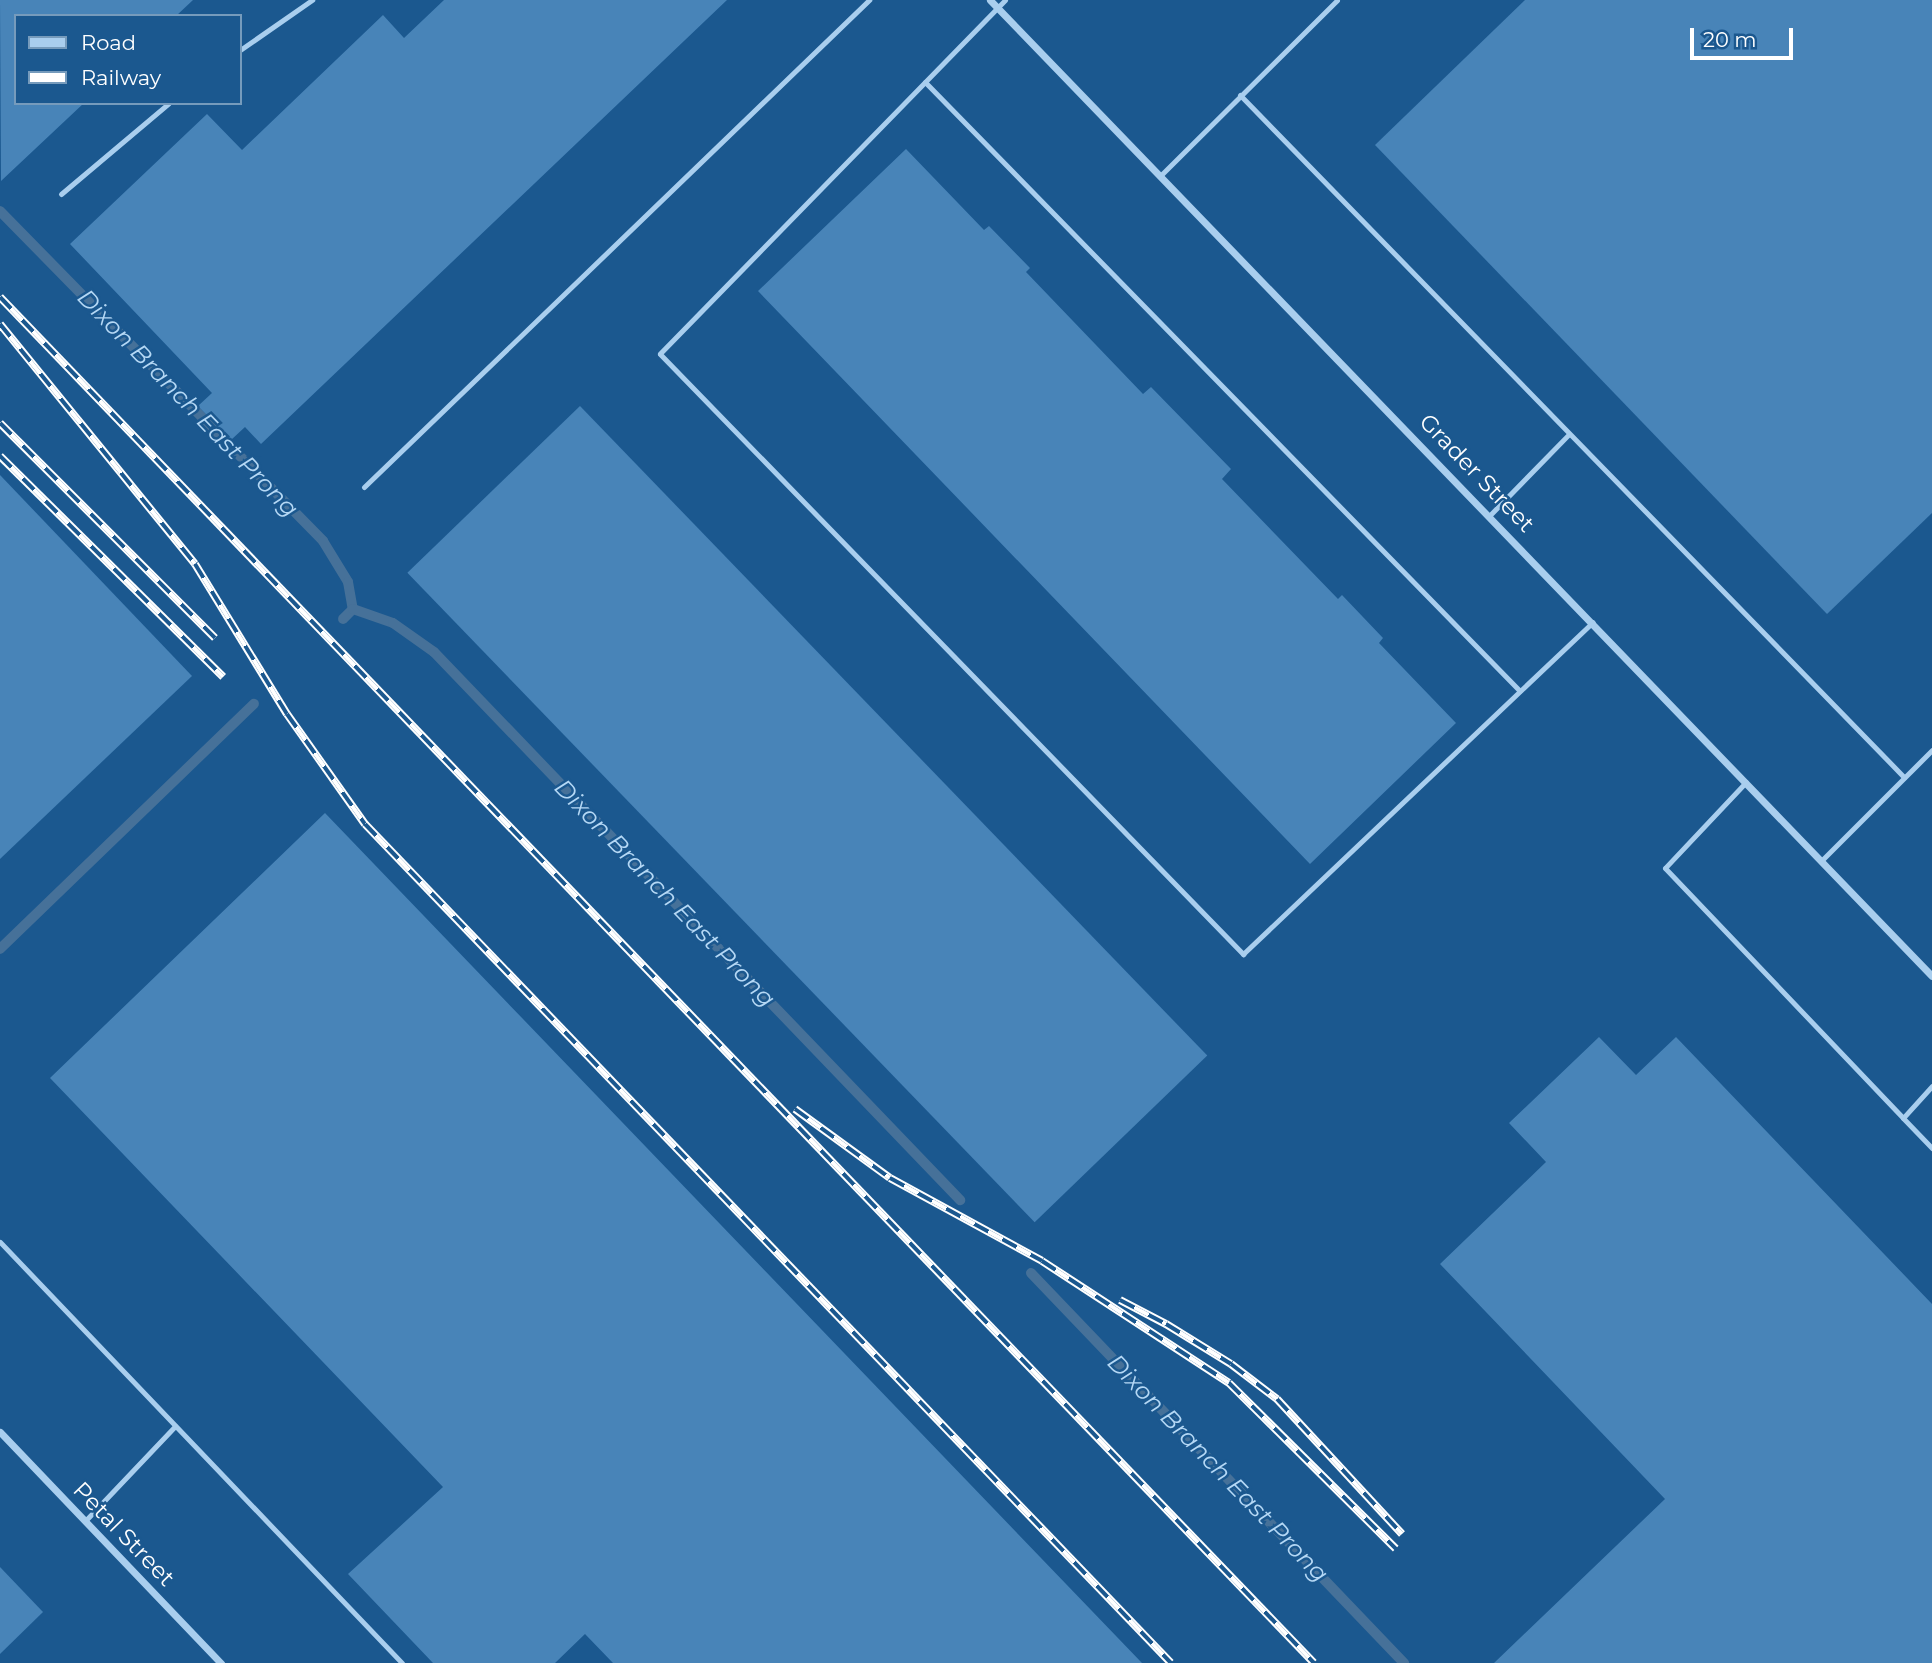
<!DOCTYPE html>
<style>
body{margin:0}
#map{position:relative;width:1932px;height:1663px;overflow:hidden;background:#1b588f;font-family:Montserrat,sans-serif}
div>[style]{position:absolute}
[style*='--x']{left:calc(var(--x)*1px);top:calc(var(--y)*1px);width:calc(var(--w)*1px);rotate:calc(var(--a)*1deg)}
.stream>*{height:10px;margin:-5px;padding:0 5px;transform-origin:5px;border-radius:5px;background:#467199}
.building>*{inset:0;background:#4884b8;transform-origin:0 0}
.service>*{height:5px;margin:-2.5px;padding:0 2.5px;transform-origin:2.5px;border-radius:2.5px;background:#a9ceee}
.minor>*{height:7px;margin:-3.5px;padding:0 3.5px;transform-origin:3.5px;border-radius:3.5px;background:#a9ceee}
.rail>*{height:8px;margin-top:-4px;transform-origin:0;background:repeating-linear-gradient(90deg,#1b588f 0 16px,#fff 0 32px);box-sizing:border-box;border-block:2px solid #fff}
span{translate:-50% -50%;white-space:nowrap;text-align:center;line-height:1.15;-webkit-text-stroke:5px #1b588f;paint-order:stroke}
.street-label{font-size:23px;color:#fff}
.water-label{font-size:24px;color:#b5d8f5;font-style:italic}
.legend{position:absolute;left:14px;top:14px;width:228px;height:91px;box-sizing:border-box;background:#1b588f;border:2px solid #769bbc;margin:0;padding:9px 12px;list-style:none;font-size:21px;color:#fff}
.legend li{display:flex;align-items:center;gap:14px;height:35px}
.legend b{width:35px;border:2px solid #769bbc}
.scale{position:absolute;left:1690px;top:28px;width:103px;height:32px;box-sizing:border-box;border:4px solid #fff;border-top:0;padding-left:9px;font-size:21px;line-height:24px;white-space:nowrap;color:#fff;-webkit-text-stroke:5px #1b588f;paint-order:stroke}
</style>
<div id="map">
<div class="stream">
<i style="--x:0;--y:211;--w:462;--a:45.6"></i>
<i style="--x:323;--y:541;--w:48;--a:58.6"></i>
<i style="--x:348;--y:582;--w:27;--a:80"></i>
<i style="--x:353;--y:609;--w:14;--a:135"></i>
<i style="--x:353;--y:609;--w:42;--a:19.3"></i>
<i style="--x:393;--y:623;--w:50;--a:35.3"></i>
<i style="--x:434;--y:652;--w:760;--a:46.17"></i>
<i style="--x:0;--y:949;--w:353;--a:-44"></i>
<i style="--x:1031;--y:1273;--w:540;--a:46.28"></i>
</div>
<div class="building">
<i style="clip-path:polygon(0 0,193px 0,176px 16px,16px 16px,16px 103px,84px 103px,1px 181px)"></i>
<i style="clip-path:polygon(444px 0,727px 0,261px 444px,245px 427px,231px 440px,198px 406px,212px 393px,70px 244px,207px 114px,242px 150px,383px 15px,404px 38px)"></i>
<i style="clip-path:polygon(1525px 0,1932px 0,1932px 513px,1827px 614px,1375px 145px)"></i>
<i style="clip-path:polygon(906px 149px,984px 230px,989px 226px,1030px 268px,1026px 272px,1143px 394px,1151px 387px,1231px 469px,1222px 479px,1338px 599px,1342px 595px,1383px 638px,1379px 643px,1456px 723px,1310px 864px,758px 291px)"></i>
<i style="left:580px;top:406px;width:903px;height:240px;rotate:46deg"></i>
<i style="clip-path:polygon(0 475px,192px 676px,0 859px)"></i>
<i style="clip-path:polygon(325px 813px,1142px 1663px,613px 1663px,585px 1634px,555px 1663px,433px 1663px,348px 1574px,443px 1487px,50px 1078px)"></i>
<i style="clip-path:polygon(1599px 1037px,1636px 1075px,1676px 1037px,1932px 1304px,1932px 1663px,1494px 1663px,1665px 1499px,1440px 1264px,1546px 1162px,1509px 1123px)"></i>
<i style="clip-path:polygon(0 1567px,43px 1612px,0 1654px)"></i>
</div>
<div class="service">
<i style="--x:1005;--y:0;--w:494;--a:134.3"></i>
<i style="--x:660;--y:354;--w:837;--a:45.82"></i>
<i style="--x:1243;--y:954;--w:482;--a:-43.5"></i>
<i style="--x:240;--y:50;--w:88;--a:-34.8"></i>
<i style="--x:925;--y:82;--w:851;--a:45.67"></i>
<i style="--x:1240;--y:95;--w:952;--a:45.77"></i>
<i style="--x:1161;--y:175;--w:248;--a:-44.8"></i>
<i style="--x:61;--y:194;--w:141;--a:-40.1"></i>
<i style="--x:364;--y:487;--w:702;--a:-43.96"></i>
<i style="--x:1490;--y:515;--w:113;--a:-45.7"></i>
<i style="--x:1746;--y:782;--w:118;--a:133.3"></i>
<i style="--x:1665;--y:868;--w:345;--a:46.4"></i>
<i style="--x:1821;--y:861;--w:157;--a:-45"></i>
<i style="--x:1932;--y:1086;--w:43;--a:132.2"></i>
<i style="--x:1903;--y:1118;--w:42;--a:46"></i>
<i style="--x:0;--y:1242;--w:582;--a:46.32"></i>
<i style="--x:85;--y:1521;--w:131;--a:-46.5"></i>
</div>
<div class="minor">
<i style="--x:990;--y:0;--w:1356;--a:46.02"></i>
<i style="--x:0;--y:1432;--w:320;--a:46.3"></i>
</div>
<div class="rail">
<i style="--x:0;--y:297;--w:1895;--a:46.11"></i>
<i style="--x:0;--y:324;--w:309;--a:50.9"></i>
<i style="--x:195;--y:564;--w:176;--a:58.5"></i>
<i style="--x:287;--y:714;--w:135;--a:54.7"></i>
<i style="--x:365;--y:824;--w:1163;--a:46.15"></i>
<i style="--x:0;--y:423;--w:304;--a:45"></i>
<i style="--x:0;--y:456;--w:314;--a:44.7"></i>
<i style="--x:795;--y:1109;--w:117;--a:36"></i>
<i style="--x:890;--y:1178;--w:173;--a:28.6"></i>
<i style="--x:1042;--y:1261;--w:223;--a:33.1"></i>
<i style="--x:1229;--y:1383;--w:235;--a:44.8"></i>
<i style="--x:1120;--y:1300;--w:52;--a:27.6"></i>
<i style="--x:1166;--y:1324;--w:76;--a:31.6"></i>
<i style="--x:1231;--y:1364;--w:58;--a:37.3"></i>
<i style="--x:1277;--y:1399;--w:184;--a:47.2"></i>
</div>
<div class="street-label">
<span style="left:1477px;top:473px;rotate:46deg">Grader Street</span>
<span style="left:124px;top:1534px;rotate:46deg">Petal Street</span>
</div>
<div class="water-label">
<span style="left:188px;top:403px;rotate:46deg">Dixon Branch East Prong</span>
<span style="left:665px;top:893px;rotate:46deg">Dixon Branch East Prong</span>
<span style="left:1218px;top:1468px;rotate:46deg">Dixon Branch East Prong</span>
</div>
<ul class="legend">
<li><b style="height:9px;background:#a9ceee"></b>Road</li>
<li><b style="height:9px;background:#fff"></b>Railway</li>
</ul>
<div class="scale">20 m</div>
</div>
